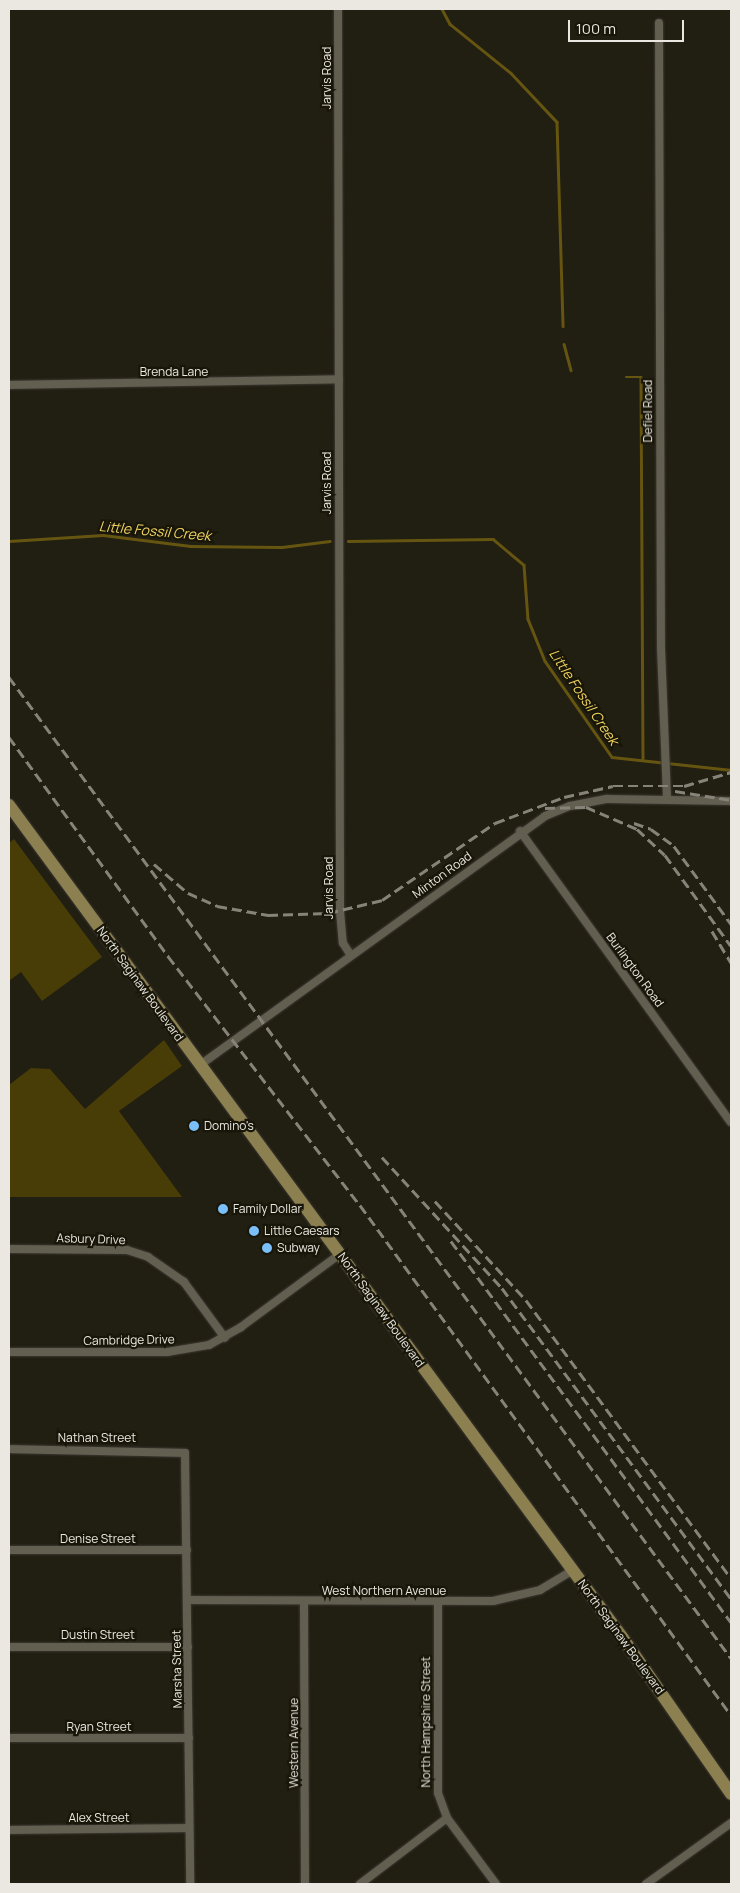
<!DOCTYPE html>
<style>
body{margin:0}
#map{position:relative;width:740px;height:1893px;overflow:hidden;background:#211e12;font-family:Manrope,sans-serif}
div>[style]{position:absolute}
[style*='--x']{left:calc(var(--x)*1px);top:calc(var(--y)*1px);width:calc(var(--w)*1px);rotate:calc(var(--a)*1deg)}
.green>*{inset:0;background:#483c07}
.stream>*{height:2.5px;margin:-1.25px;padding:0 1.25px;transform-origin:1.25px;border-radius:1.25px;background:#655511}
.roads{filter:drop-shadow(0 0 1px #3c3932) drop-shadow(0 0 1px #3c3932)}
.street>*{height:8px;margin:-4px;padding:0 4px;transform-origin:4px;border-radius:4px;background:#625f51}
.primary>*{height:12px;margin:-6px;padding:0 6px;transform-origin:6px;border-radius:6px;background:#8c8051}
.rail>*{height:2.5px;margin-top:-1.25px;transform-origin:0;background:repeating-linear-gradient(90deg,#868379 0 10px,transparent 0 15px)}
.dots>*{width:14px;height:14px;translate:-50% -50%;box-sizing:border-box;border:2px solid #181509;border-radius:50%}
span{translate:-50% -50%;white-space:nowrap;text-align:center;line-height:1.15;-webkit-text-stroke:4.5px #181509;paint-order:stroke}
.street-label{font-size:12px;color:#eae8e0}
.poi-label{font-size:12px;color:#eae8e0}
.left{translate:0 -50%;text-align:left}
.water-label{font-size:14px;color:#f0d360;font-style:italic}
.frame{position:absolute;inset:0;border:10px solid #eae8e0;pointer-events:none}
.scale{position:absolute;left:568px;top:20px;width:116px;height:22px;box-sizing:border-box;border:2px solid #eae8e0;border-top:0;padding-left:6px;font-size:15px;line-height:18px;white-space:nowrap;color:#eae8e0;-webkit-text-stroke:4px #181509;paint-order:stroke}
</style>
<div id="map">
<div class="green">
<i style="clip-path:polygon(14px 839px,102px 957px,42px 1001px,21px 972px,9px 981px,9px 843px)"></i>
<i style="clip-path:polygon(164px 1040px,182px 1066px,119px 1111px,182px 1197px,9px 1197px,9px 1085px,31px 1068px,50px 1069px,85px 1109px)"></i>
</div>
<div class="stream">
<i style="--x:442;--y:9;--w:17;--a:62"></i>
<i style="--x:450;--y:24;--w:78;--a:38.8"></i>
<i style="--x:511;--y:73;--w:67;--a:46.8"></i>
<i style="--x:557;--y:122;--w:204;--a:88.3"></i>
<i style="--x:564;--y:344;--w:27;--a:75"></i>
<i style="--x:626;--y:377;--w:15;--a:0"></i>
<i style="--x:641;--y:377;--w:381;--a:89.7"></i>
<i style="--x:9;--y:541;--w:94;--a:-3.7"></i>
<i style="--x:103;--y:535;--w:88;--a:7.2"></i>
<i style="--x:190;--y:546;--w:92;--a:0.6"></i>
<i style="--x:282;--y:547;--w:48;--a:-7.1"></i>
<i style="--x:348;--y:541;--w:145;--a:-0.8"></i>
<i style="--x:493;--y:539;--w:40;--a:40"></i>
<i style="--x:524;--y:565;--w:54;--a:85.8"></i>
<i style="--x:528;--y:619;--w:45;--a:68"></i>
<i style="--x:545;--y:661;--w:117;--a:55.1"></i>
<i style="--x:612;--y:757;--w:120;--a:6.2"></i>
</div>
<div class="roads">
<div class="street">
<i style="--x:338;--y:9;--w:902;--a:89.87"></i>
<i style="--x:340;--y:911;--w:32;--a:85"></i>
<i style="--x:343;--y:943;--w:15;--a:58"></i>
<i style="--x:659;--y:23;--w:625;--a:89.82"></i>
<i style="--x:661;--y:648;--w:151;--a:87.7"></i>
<i style="--x:9;--y:385;--w:330;--a:-1"></i>
<i style="--x:520;--y:831;--w:359;--a:54.1"></i>
<i style="--x:200;--y:1065;--w:425;--a:-35.8"></i>
<i style="--x:545;--y:816;--w:27;--a:-22"></i>
<i style="--x:570;--y:806;--w:38;--a:-11"></i>
<i style="--x:607;--y:799;--w:124;--a:0.9"></i>
<i style="--x:9;--y:1249;--w:118;--a:0.5"></i>
<i style="--x:127;--y:1250;--w:22;--a:18"></i>
<i style="--x:148;--y:1257;--w:44;--a:34.8"></i>
<i style="--x:184;--y:1282;--w:69;--a:53.8"></i>
<i style="--x:9;--y:1352;--w:158;--a:0"></i>
<i style="--x:167;--y:1352;--w:43;--a:-9.5"></i>
<i style="--x:209;--y:1345;--w:37;--a:-29"></i>
<i style="--x:241;--y:1327;--w:123;--a:-36.4"></i>
<i style="--x:9;--y:1449;--w:176;--a:1.3"></i>
<i style="--x:185;--y:1453;--w:431;--a:89.3"></i>
<i style="--x:9;--y:1550;--w:178;--a:0"></i>
<i style="--x:188;--y:1600;--w:305;--a:0.2"></i>
<i style="--x:493;--y:1601;--w:48;--a:-13.2"></i>
<i style="--x:540;--y:1590;--w:39;--a:-31"></i>
<i style="--x:304;--y:1602;--w:282;--a:89.8"></i>
<i style="--x:438;--y:1603;--w:190;--a:90"></i>
<i style="--x:438;--y:1793;--w:27;--a:70"></i>
<i style="--x:447;--y:1818;--w:82;--a:53.4"></i>
<i style="--x:9;--y:1647;--w:179;--a:0"></i>
<i style="--x:9;--y:1738;--w:180;--a:0"></i>
<i style="--x:9;--y:1830;--w:180;--a:-0.6"></i>
<i style="--x:360;--y:1884;--w:109;--a:-37.2"></i>
<i style="--x:646;--y:1884;--w:105;--a:-35.7"></i>
</div>
<div class="primary">
<i style="--x:9;--y:805;--w:1033;--a:53.62"></i>
<i style="--x:622;--y:1637;--w:191;--a:55.2"></i>
</div>
</div>
<div class="rail">
<i style="--x:9;--y:677;--w:1218;--a:53.65"></i>
<i style="--x:9;--y:737;--w:271;--a:54"></i>
<i style="--x:168;--y:956;--w:314;--a:52.4"></i>
<i style="--x:360;--y:1205;--w:631;--a:53.97"></i>
<i style="--x:675;--y:791;--w:57;--a:9.1"></i>
<i style="--x:545;--y:808;--w:41;--a:-1.4"></i>
<i style="--x:586;--y:807;--w:56;--a:23.3"></i>
<i style="--x:637;--y:829;--w:38;--a:43"></i>
<i style="--x:665;--y:855;--w:112;--a:54"></i>
<i style="--x:634;--y:823;--w:18;--a:19"></i>
<i style="--x:651;--y:829;--w:29;--a:36"></i>
<i style="--x:674;--y:846;--w:97;--a:53.8"></i>
<i style="--x:154;--y:864;--w:45;--a:40.5"></i>
<i style="--x:188;--y:893;--w:32;--a:24"></i>
<i style="--x:217;--y:906;--w:52;--a:10"></i>
<i style="--x:268;--y:915;--w:60;--a:-1.9"></i>
<i style="--x:328;--y:913;--w:56;--a:-13.5"></i>
<i style="--x:382;--y:900;--w:137;--a:-34.3"></i>
<i style="--x:495;--y:823;--w:74;--a:-20.6"></i>
<i style="--x:564;--y:797;--w:50;--a:-12.7"></i>
<i style="--x:613;--y:786;--w:71;--a:0"></i>
<i style="--x:684;--y:786;--w:49;--a:-16.6"></i>
<i style="--x:712;--y:931;--w:37;--a:59"></i>
<i style="--x:382;--y:1157;--w:178;--a:47.5"></i>
<i style="--x:502;--y:1288;--w:386;--a:53.6"></i>
<i style="--x:435;--y:1201;--w:134;--a:47.4"></i>
<i style="--x:526;--y:1300;--w:345;--a:53.6"></i>
<i style="--x:451;--y:1241;--w:473;--a:53.7"></i>
</div>
<div class="dots">
<i style="left:194px;top:1126px;background:#7abff8"></i>
<i style="left:223px;top:1209px;background:#7abff8"></i>
<i style="left:254px;top:1231px;background:#7abff8"></i>
<i style="left:267px;top:1248px;background:#7abff8"></i>
</div>
<div class="street-label">
<span style="left:327px;top:78px;rotate:-90deg">Jarvis Road</span>
<span style="left:174px;top:372px">Brenda Lane</span>
<span style="left:648px;top:411px;rotate:-90deg">Defiel Road</span>
<span style="left:327px;top:483px;rotate:-90deg">Jarvis Road</span>
<span style="left:442px;top:875px;rotate:-36deg">Minton Road</span>
<span style="left:329px;top:888px;rotate:-90deg">Jarvis Road</span>
<span style="left:635px;top:970px;rotate:54deg">Burlington Road</span>
<span style="left:140px;top:984px;rotate:54deg">North Saginaw Boulevard</span>
<span style="left:91px;top:1239px;rotate:2deg">Asbury Drive</span>
<span style="left:381px;top:1310px;rotate:54deg">North Saginaw Boulevard</span>
<span style="left:129px;top:1340px;rotate:-1deg">Cambridge Drive</span>
<span style="left:97px;top:1438px">Nathan Street</span>
<span style="left:98px;top:1539px">Denise Street</span>
<span style="left:384px;top:1591px">West Northern Avenue</span>
<span style="left:98px;top:1635px">Dustin Street</span>
<span style="left:621px;top:1637px;rotate:54deg">North Saginaw Boulevard</span>
<span style="left:177px;top:1669px;rotate:-91deg">Marsha Street</span>
<span style="left:426px;top:1722px;rotate:-90deg">North Hampshire Street</span>
<span style="left:99px;top:1727px">Ryan Street</span>
<span style="left:294px;top:1743px;rotate:-90deg">Western Avenue</span>
<span style="left:99px;top:1818px">Alex Street</span>
</div>
<div class="poi-label">
<span class="left" style="left:204px;top:1126px">Domino's</span>
<span class="left" style="left:233px;top:1209px">Family Dollar</span>
<span class="left" style="left:264px;top:1231px">Little Caesars</span>
<span class="left" style="left:277px;top:1248px">Subway</span>
</div>
<div class="water-label">
<span style="left:155px;top:531px;rotate:5deg">Little Fossil Creek</span>
<span style="left:584px;top:697px;rotate:56deg">Little Fossil Creek</span>
</div>
<div class="frame"></div>
<div class="scale">100 m</div>
</div>
